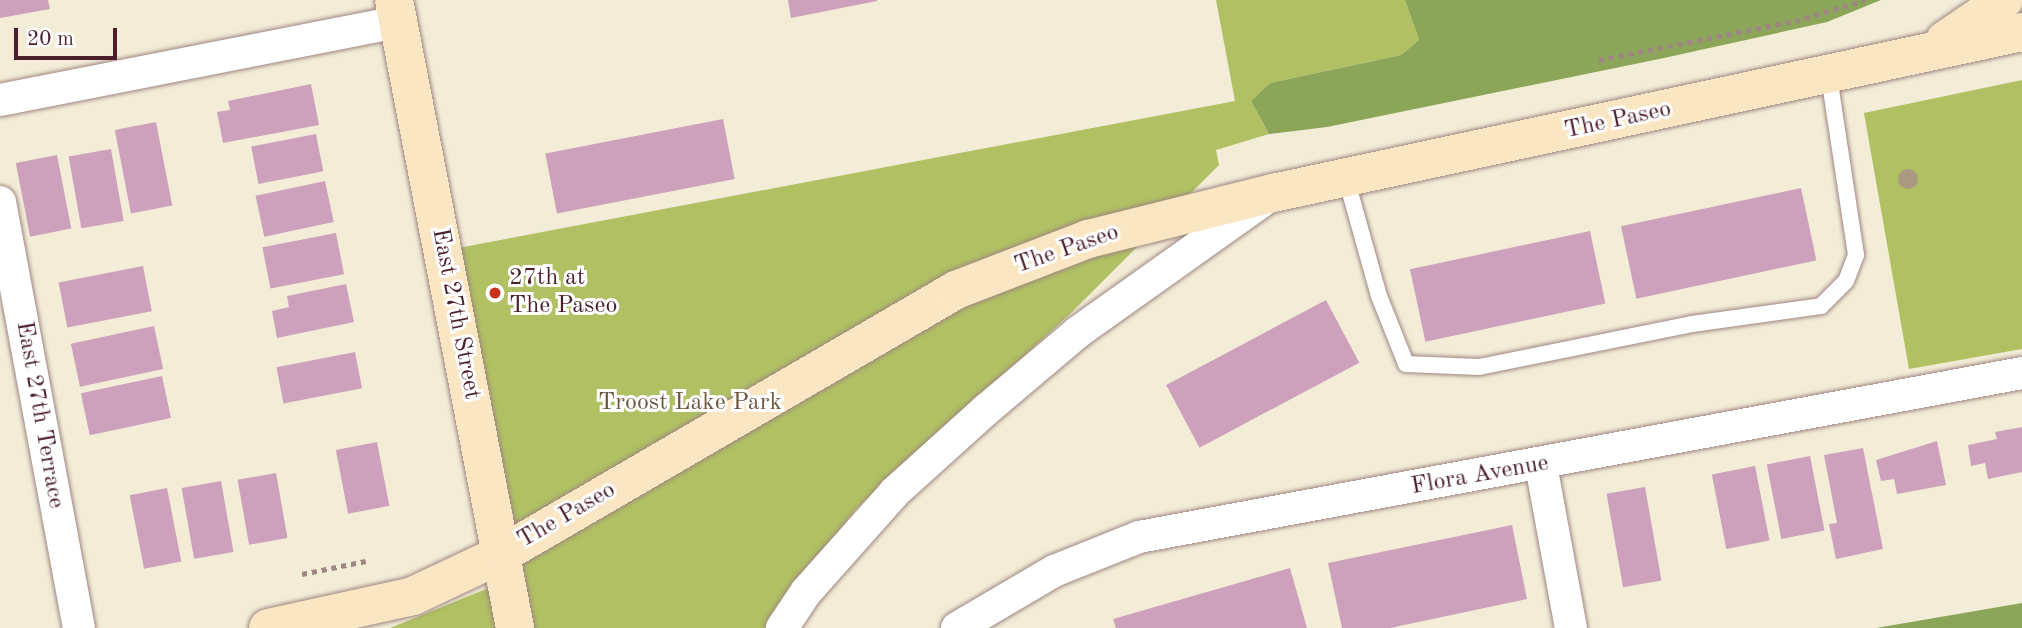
<!DOCTYPE html>
<style>
body{margin:0}
#map{position:relative;width:2022px;height:628px;overflow:hidden;background:#f3edd8;font-family:"Old Standard TT",serif}
div>[style]{position:absolute}
[style*='--x']{left:calc(var(--x)*1px);top:calc(var(--y)*1px);width:calc(var(--w)*1px);rotate:calc(var(--a)*1deg)}
.green>*{inset:0;background:#b0c063}
.forest>*{inset:0;background:#8ca659}
.building>*{inset:0;background:#cda1bb;transform-origin:0 0}
.path>*{height:4.5px;margin-top:-2.25px;transform-origin:0;background:repeating-linear-gradient(90deg,#9e8682 0 5px,transparent 0 10px)}
.roads{filter:drop-shadow(0 0 2px #9e8682) drop-shadow(0 0 2px #9e8682)}
.lane>*{height:16px;margin:-8px;padding:0 8px;transform-origin:8px;border-radius:8px;background:#fff}
.street>*{height:32px;margin:-16px;padding:0 16px;transform-origin:16px;border-radius:16px;background:#fff}
.secondary>*{height:38px;margin:-19px;padding:0 19px;transform-origin:19px;border-radius:19px;background:#fbe6c3}
.trees>*{width:20px;height:20px;margin:-10px;border-radius:50%;background:#aa9a84}
.dots>*{width:19px;height:19px;translate:-50% -50%;box-sizing:border-box;border:4px solid #fff;border-radius:50%}
span{translate:-50% -50%;white-space:nowrap;text-align:center;line-height:1.15;-webkit-text-stroke:6px #fff;paint-order:stroke}
.street-label{font-size:24px;color:#4a1f2b}
.poi-label{font-size:24px;color:#4a1f2b}
.left{translate:0 -50%;text-align:left}
.park-label{font-size:24px;color:#6e573f}
.scale{position:absolute;left:14px;top:28px;width:103px;height:32px;box-sizing:border-box;border:4px solid #4a1f2b;border-top:0;padding-left:9px;font-size:21px;line-height:24px;white-space:nowrap;color:#4a1f2b;-webkit-text-stroke:5px #fff;paint-order:stroke}
</style>
<div id="map">
<div class="green">
<i style="clip-path:polygon(1216px 0,1405px 0,1419px 40px,1401px 55px,1270px 83px,1251px 101px,1269px 134px,1216px 150px,1219px 165px,1071px 313px,856px 509px,764px 628px,390px 628px,523px 574px,458px 248px,1235px 101px)"></i>
<i style="clip-path:polygon(2022px 80px,2022px 349px,1909px 369px,1864px 113px)"></i>
</div>
<div class="forest">
<i style="clip-path:polygon(1405px 0,1881px 0,1827px 22px,1664px 58px,1327px 127px,1269px 134px,1251px 101px,1270px 83px,1401px 55px,1419px 40px)"></i>
<i style="clip-path:polygon(2022px 603px,2022px 628px,1876px 628px)"></i>
</div>
<div class="building">
<i style="clip-path:polygon(0 0,48px 0,50px 9px,0 18px)"></i>
<i style="clip-path:polygon(788px 0,877px 0,877px 1px,791px 18px)"></i>
<i style="clip-path:polygon(311px 84px,319px 125px,223px 143px,217px 112px,230px 110px,228px 101px)"></i>
<i style="left:723px;top:119px;width:61px;height:181px;rotate:79deg"></i>
<i style="left:156px;top:122px;width:85px;height:42px;rotate:79deg"></i>
<i style="left:316px;top:134px;width:38px;height:66px;rotate:79deg"></i>
<i style="left:111px;top:149px;width:73px;height:43px;rotate:80deg"></i>
<i style="left:57px;top:155px;width:75px;height:42px;rotate:79deg"></i>
<i style="left:325px;top:181px;width:42px;height:71px;rotate:78deg"></i>
<i style="left:1801px;top:188px;width:74px;height:184px;rotate:78deg"></i>
<i style="left:1590px;top:231px;width:74px;height:184px;rotate:78deg"></i>
<i style="left:336px;top:233px;width:42px;height:75px;rotate:79deg"></i>
<i style="left:143px;top:266px;width:46px;height:86px;rotate:79deg"></i>
<i style="clip-path:polygon(346px 284px,354px 322px,277px 338px,272px 311px,289px 307px,287px 296px)"></i>
<i style="left:1326px;top:300px;width:71px;height:181px;rotate:62deg"></i>
<i style="left:154px;top:326px;width:44px;height:85px;rotate:78deg"></i>
<i style="left:355px;top:352px;width:37px;height:80px;rotate:79deg"></i>
<i style="left:162px;top:376px;width:43px;height:83px;rotate:78deg"></i>
<i style="clip-path:polygon(2022px 427px,2022px 472px,1988px 479px,1985px 463px,1971px 466px,1968px 445px,1997px 439px,1995px 432px)"></i>
<i style="clip-path:polygon(1937px 441px,1946px 485px,1897px 494px,1894px 479px,1881px 481px,1876px 460px)"></i>
<i style="left:377px;top:442px;width:65px;height:42px;rotate:79deg"></i>
<i style="clip-path:polygon(1863px 448px,1883px 549px,1836px 559px,1829px 524px,1837px 523px,1824px 455px)"></i>
<i style="left:1810px;top:456px;width:76px;height:44px;rotate:79deg"></i>
<i style="left:1755px;top:466px;width:76px;height:44px;rotate:79deg"></i>
<i style="left:276px;top:473px;width:66px;height:39px;rotate:80deg"></i>
<i style="left:221px;top:481px;width:72px;height:40px;rotate:80deg"></i>
<i style="left:1645px;top:487px;width:95px;height:39px;rotate:80deg"></i>
<i style="left:167px;top:488px;width:75px;height:38px;rotate:79deg"></i>
<i style="clip-path:polygon(1512px 525px,1527px 599px,1390px 628px,1342px 628px,1328px 563px)"></i>
<i style="clip-path:polygon(1290px 568px,1307px 628px,1116px 628px,1113px 619px)"></i>
</div>
<div class="path">
<i style="--x:1599;--y:60;--w:200;--a:-11.3"></i>
<i style="--x:1795;--y:21;--w:73;--a:-16.7"></i>
<i style="--x:302;--y:574;--w:65;--a:-11.5"></i>
</div>
<div class="roads">
<div class="lane">
<i style="--x:1346;--y:178;--w:123;--a:74.4"></i>
<i style="--x:1379;--y:296;--w:73;--a:68.3"></i>
<i style="--x:1406;--y:364;--w:73;--a:2.4"></i>
<i style="--x:1479;--y:367;--w:217;--a:-11.4"></i>
<i style="--x:1692;--y:324;--w:130;--a:-7.9"></i>
<i style="--x:1821;--y:306;--w:35;--a:-45"></i>
<i style="--x:1846;--y:281;--w:28;--a:-69"></i>
<i style="--x:1856;--y:255;--w:181;--a:-98.6"></i>
</div>
<div class="street">
<i style="--x:0;--y:100;--w:406;--a:-11.1"></i>
<i style="--x:0;--y:202;--w:433;--a:79.5"></i>
<i style="--x:1541;--y:465;--w:166;--a:79.6"></i>
<i style="--x:782;--y:628;--w:43;--a:-56.3"></i>
<i style="--x:806;--y:592;--w:134;--a:-48.3"></i>
<i style="--x:895;--y:492;--w:124;--a:-42.1"></i>
<i style="--x:987;--y:409;--w:119;--a:-40.2"></i>
<i style="--x:1078;--y:332;--w:226;--a:-35.4"></i>
<i style="--x:957;--y:628;--w:113;--a:-30.4"></i>
<i style="--x:1054;--y:571;--w:92;--a:-21.8"></i>
<i style="--x:1139;--y:537;--w:898;--a:-10.52"></i>
</div>
<div class="secondary">
<i style="--x:394;--y:0;--w:640;--a:79.09"></i>
<i style="--x:1945;--y:40;--w:71;--a:-34.1"></i>
<i style="--x:268;--y:628;--w:148;--a:-12.4"></i>
<i style="--x:413;--y:596;--w:98;--a:-25.3"></i>
<i style="--x:502;--y:554;--w:525;--a:-30.18"></i>
<i style="--x:956;--y:290;--w:142;--a:-21.1"></i>
<i style="--x:1088;--y:239;--w:191;--a:-14"></i>
<i style="--x:1273;--y:193;--w:766;--a:-12.13"></i>
</div>
</div>
<div class="trees">
<i style="left:1908px;top:179px"></i>
</div>
<div class="dots">
<i style="left:495px;top:293px;background:#c8321e"></i>
</div>
<div class="street-label">
<span style="left:1618px;top:121px;rotate:-12deg">The Paseo</span>
<span style="left:1067px;top:250px;rotate:-19deg">The Paseo</span>
<span style="left:455px;top:314px;rotate:79deg">East 27th Street</span>
<span style="left:39px;top:415px;rotate:80deg">East 27th Terrace</span>
<span style="left:1480px;top:476px;rotate:-10deg">Flora Avenue</span>
<span style="left:567px;top:516px;rotate:-30deg">The Paseo</span>
</div>
<div class="poi-label">
<span class="left" style="left:509px;top:293px">27th at<br>The Paseo</span>
</div>
<div class="park-label">
<span style="left:690px;top:404px">Troost Lake Park</span>
</div>
<div class="scale">20 m</div>
</div>
